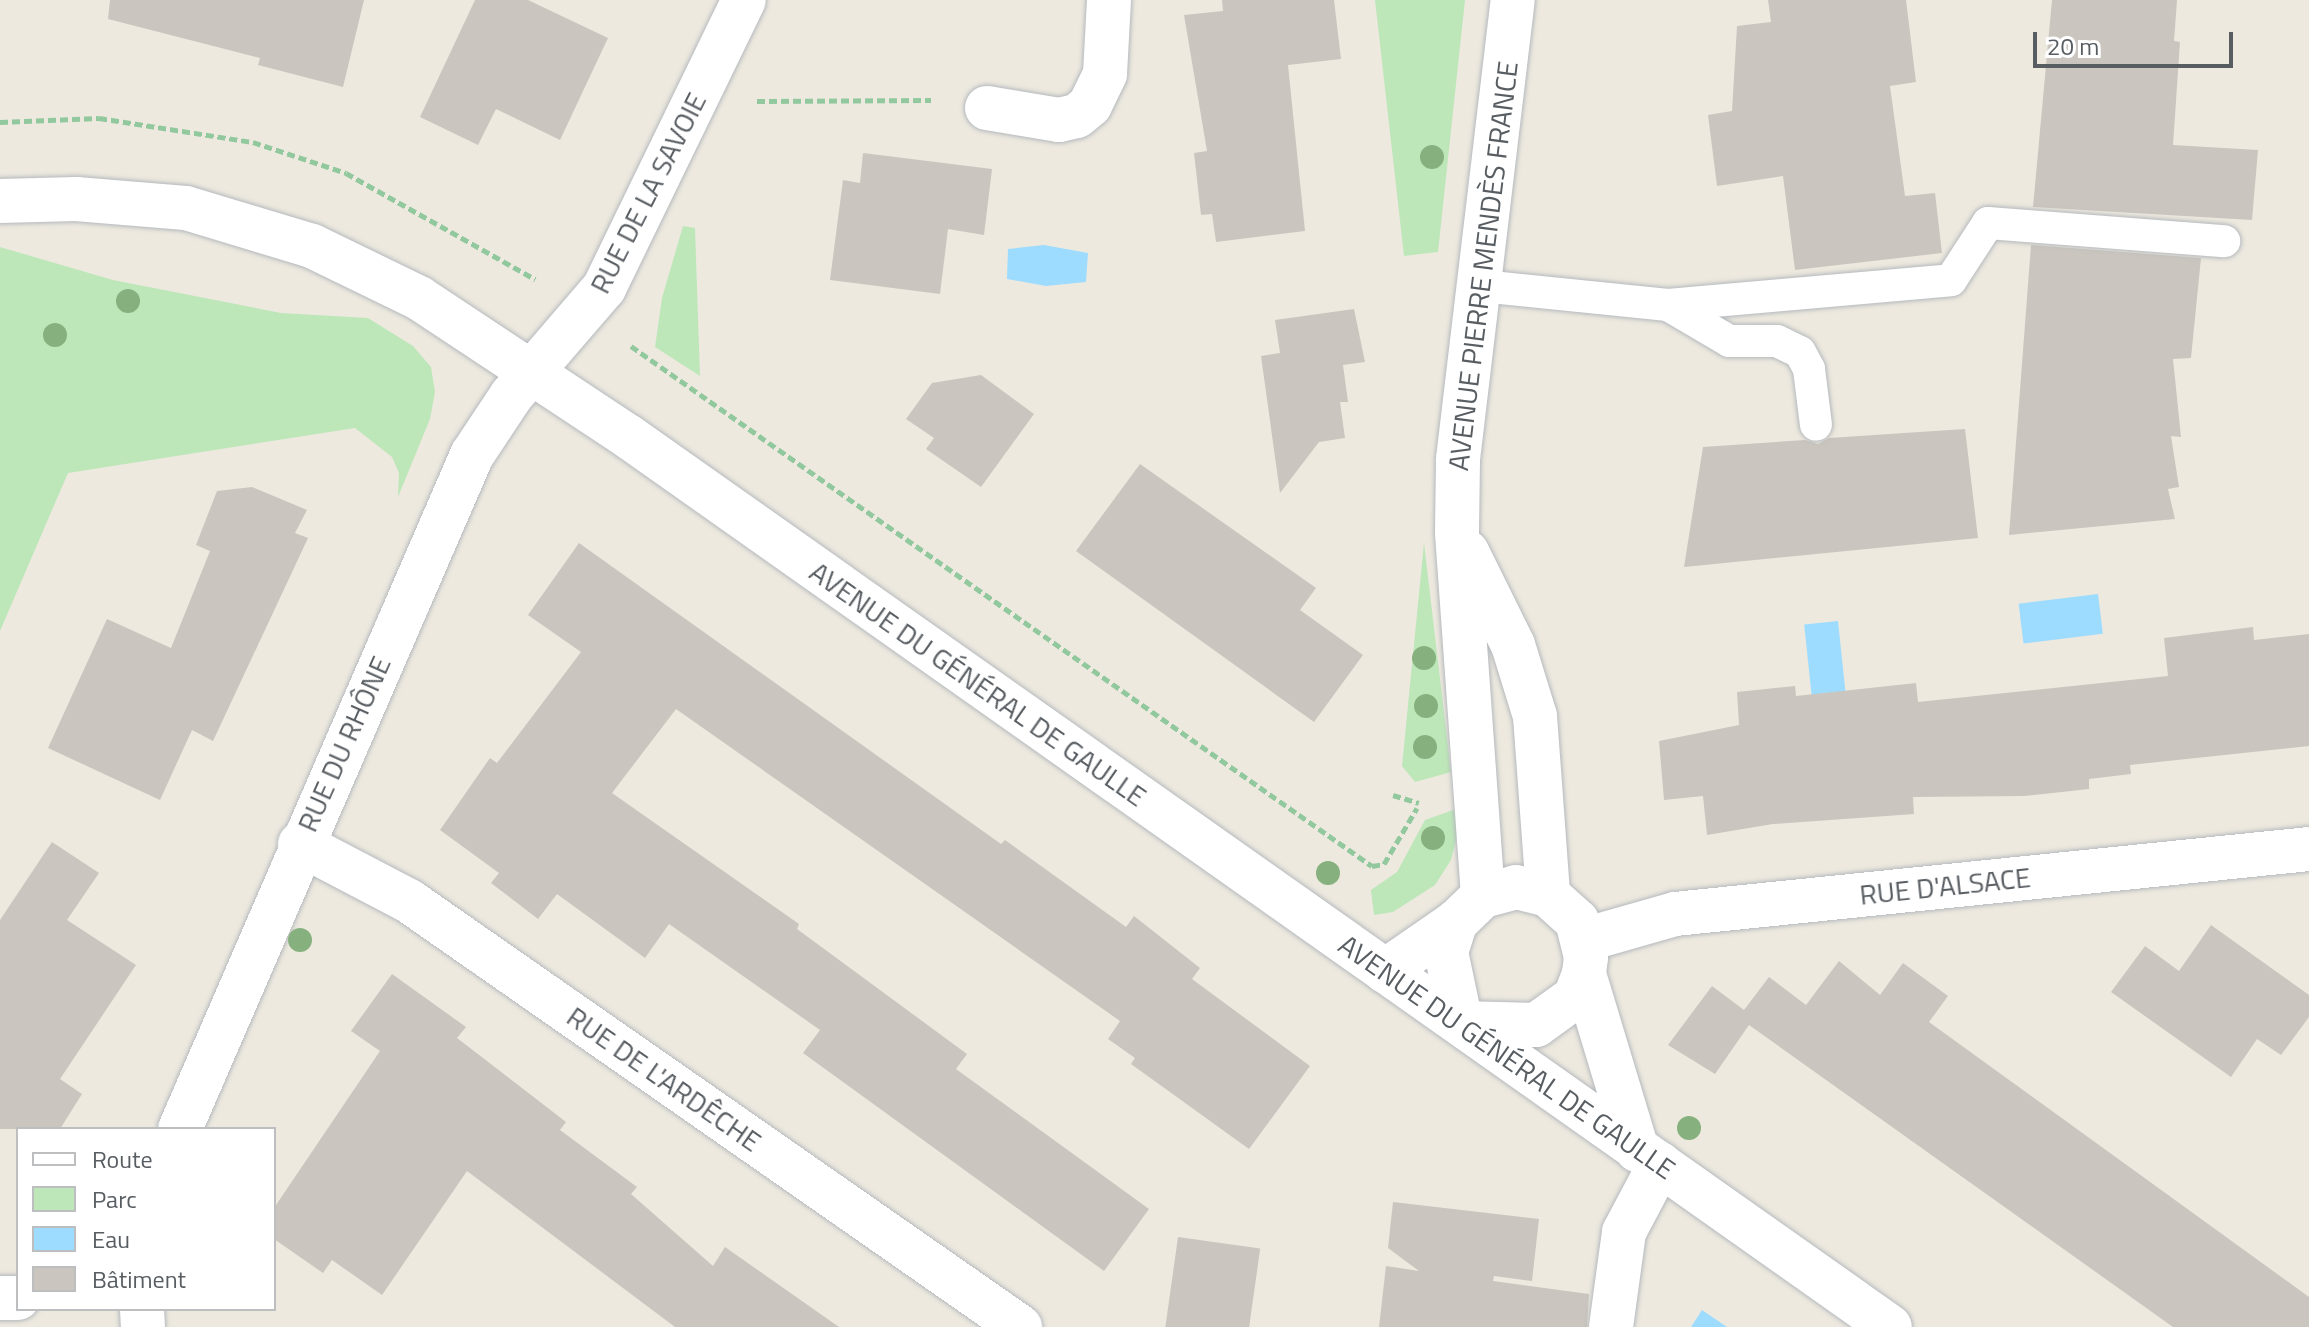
<!DOCTYPE html>
<meta charset="utf-8">
<style>
body{margin:0}
#map{position:relative;width:2309px;height:1327px;overflow:hidden;background:#ede9df;font-family:"Titillium Web",sans-serif}
div>[style]{position:absolute}
[style*='--x']{left:calc(var(--x)*1px);top:calc(var(--y)*1px);width:calc(var(--w)*1px);rotate:calc(var(--a)*1deg)}
.green>*{inset:0;background:#bde7b9}
.water>*{inset:0;background:#9ddcff;transform-origin:0 0}
.building>*{inset:0;background:#cac5be;transform-origin:0 0}
.path>*{height:5px;margin-top:-2.5px;transform-origin:0;background:repeating-linear-gradient(90deg,#92c89d 0 8px,transparent 0 12px)}
.roads{filter:drop-shadow(0 0 2px #b5b9bd) drop-shadow(0 0 2px #b5b9bd)}
.service>*{height:32px;margin:-16px;padding:0 16px;transform-origin:16px;border-radius:16px;background:#fff}
.minor>*{height:44px;margin:-22px;padding:0 22px;transform-origin:22px;border-radius:22px;background:#fff}
.tertiary>*{height:44px;margin:-22px;padding:0 22px;transform-origin:22px;border-radius:22px;background:#fff}
.trees>*{width:24px;height:24px;margin:-12px;border-radius:50%;background:#86b17e}
span{translate:-50% -50%;white-space:nowrap;text-align:center;line-height:1.15;-webkit-text-stroke:8px #fff;paint-order:stroke}
.street-label{font-size:28px;color:#585d62}
.legend{position:absolute;left:16px;top:1127px;width:260px;height:184px;box-sizing:border-box;background:#fff;border:2px solid #bcbec0;margin:0;padding:10px 14px;list-style:none;font-size:24px;color:#585d62}
.legend li{display:flex;align-items:center;gap:16px;height:40px}
.legend b{width:40px;border:2px solid #bcbec0}
.scale{position:absolute;left:2033px;top:32px;width:200px;height:36px;box-sizing:border-box;border:4px solid #585d62;border-top:0;padding-left:10px;font-size:24px;line-height:28px;white-space:nowrap;color:#585d62;-webkit-text-stroke:6px #fff;paint-order:stroke}
</style>
<div id="map">
<div class="green">
<i style="clip-path:polygon(1375px 0,1465px 0,1438px 252px,1404px 256px)"></i>
<i style="clip-path:polygon(683px 226px,695px 228px,700px 376px,655px 347px,662px 298px)"></i>
<i style="clip-path:polygon(0 247px,113px 280px,281px 313px,368px 318px,413px 346px,431px 367px,435px 392px,430px 419px,398px 497px,399px 473px,392px 457px,355px 428px,68px 473px,0 631px)"></i>
<i style="clip-path:polygon(1424px 543px,1451px 772px,1415px 782px,1402px 766px)"></i>
<i style="clip-path:polygon(1456px 809px,1458px 833px,1451px 860px,1435px 885px,1393px 912px,1374px 915px,1371px 890px,1397px 872px,1425px 820px)"></i>
</div>
<div class="water">
<i style="clip-path:polygon(1044px 245px,1088px 253px,1086px 282px,1046px 286px,1007px 279px,1008px 249px)"></i>
<i style="left:2098px;top:594px;width:40px;height:80px;rotate:83deg"></i>
<i style="left:1838px;top:621px;width:71px;height:34px;rotate:84deg"></i>
<i style="clip-path:polygon(1702px 1310px,1727px 1327px,1691px 1327px)"></i>
</div>
<div class="building">
<i style="clip-path:polygon(110px 0,364px 0,343px 87px,258px 65px,260px 58px,108px 19px)"></i>
<i style="clip-path:polygon(475px 0,528px 0,608px 38px,560px 140px,496px 109px,478px 145px,420px 117px)"></i>
<i style="clip-path:polygon(1222px 0,1334px 0,1341px 59px,1288px 65px,1305px 231px,1216px 242px,1212px 214px,1201px 215px,1194px 153px,1207px 151px,1184px 15px,1223px 11px)"></i>
<i style="clip-path:polygon(1768px 0,1906px 0,1916px 82px,1890px 86px,1905px 196px,1935px 193px,1942px 253px,1795px 270px,1783px 176px,1717px 186px,1708px 115px,1732px 111px,1737px 26px,1771px 22px)"></i>
<i style="clip-path:polygon(2052px 0,2177px 0,2174px 41px,2180px 42px,2173px 145px,2258px 150px,2252px 220px,2033px 207px)"></i>
<i style="clip-path:polygon(863px 153px,992px 169px,984px 235px,948px 229px,940px 294px,830px 280px,843px 180px,860px 183px)"></i>
<i style="clip-path:polygon(2031px 245px,2201px 258px,2191px 358px,2173px 359px,2181px 437px,2171px 436px,2179px 487px,2168px 489px,2175px 519px,2009px 535px)"></i>
<i style="clip-path:polygon(1354px 309px,1365px 362px,1343px 365px,1348px 402px,1340px 402px,1345px 438px,1319px 442px,1280px 493px,1261px 356px,1280px 353px,1275px 320px)"></i>
<i style="clip-path:polygon(981px 375px,1034px 414px,981px 487px,926px 449px,934px 438px,906px 419px,932px 383px)"></i>
<i style="clip-path:polygon(1965px 429px,1978px 538px,1684px 567px,1703px 447px,1805px 440px,1818px 444px,1829px 438px)"></i>
<i style="clip-path:polygon(1140px 464px,1316px 588px,1300px 610px,1363px 655px,1314px 722px,1076px 551px)"></i>
<i style="clip-path:polygon(252px 487px,307px 510px,295px 533px,308px 538px,213px 741px,192px 730px,160px 800px,48px 748px,107px 619px,171px 648px,210px 551px,196px 545px,217px 491px)"></i>
<i style="clip-path:polygon(579px 543px,1001px 844px,1005px 840px,1126px 927px,1134px 916px,1200px 968px,1192px 979px,1310px 1066px,1249px 1149px,1131px 1064px,1135px 1058px,1108px 1039px,1120px 1021px,676px 709px,612px 793px,799px 924px,797px 929px,967px 1054px,956px 1069px,1149px 1209px,1104px 1271px,803px 1053px,820px 1030px,669px 924px,645px 958px,557px 894px,538px 919px,491px 883px,499px 873px,440px 830px,490px 758px,497px 763px,581px 652px,528px 615px)"></i>
<i style="clip-path:polygon(2253px 627px,2254px 640px,2309px 634px,2309px 746px,2130px 765px,2131px 774px,2089px 779px,2089px 789px,2024px 796px,1913px 797px,1914px 814px,1773px 824px,1707px 835px,1703px 796px,1664px 800px,1659px 741px,1739px 725px,1737px 692px,1795px 686px,1796px 696px,1916px 683px,1918px 702px,2168px 676px,2164px 638px)"></i>
<i style="clip-path:polygon(52px 842px,99px 873px,67px 920px,136px 965px,60px 1079px,82px 1094px,60px 1129px,0 1129px,0 920px)"></i>
<i style="clip-path:polygon(2211px 925px,2309px 995px,2309px 1017px,2281px 1055px,2257px 1039px,2231px 1077px,2111px 992px,2145px 946px,2179px 971px)"></i>
<i style="clip-path:polygon(1839px 961px,1880px 995px,1903px 963px,1948px 996px,1929px 1022px,2309px 1297px,2309px 1327px,2173px 1327px,1749px 1025px,1715px 1074px,1668px 1045px,1712px 986px,1744px 1010px,1769px 977px,1806px 1005px)"></i>
<i style="clip-path:polygon(392px 974px,466px 1027px,457px 1038px,566px 1122px,560px 1130px,637px 1187px,631px 1194px,713px 1266px,725px 1247px,839px 1327px,675px 1327px,467px 1171px,382px 1295px,332px 1260px,323px 1273px,274px 1239px,274px 1208px,380px 1051px,351px 1031px)"></i>
<i style="clip-path:polygon(1393px 1202px,1539px 1219px,1532px 1281px,1494px 1276px,1493px 1281px,1589px 1294px,1587px 1327px,1379px 1327px,1386px 1266px,1419px 1271px,1388px 1248px)"></i>
<i style="left:1178px;top:1237px;width:83px;height:91px;rotate:8deg"></i>
</div>
<div class="path">
<i style="--x:757;--y:101;--w:174;--a:-0.3"></i>
<i style="--x:0;--y:122;--w:99;--a:-2.3"></i>
<i style="--x:99;--y:118;--w:156;--a:8.9"></i>
<i style="--x:253;--y:142;--w:98;--a:18.4"></i>
<i style="--x:346;--y:173;--w:217;--a:29.3"></i>
<i style="--x:631;--y:346;--w:905;--a:35.06"></i>
<i style="--x:1372;--y:866;--w:12;--a:-9"></i>
<i style="--x:1384;--y:864;--w:65;--a:-59.5"></i>
<i style="--x:1393;--y:795;--w:27;--a:17"></i>
</div>
<div class="roads">
<div class="service">
<i style="--x:1481;--y:286;--w:188;--a:5.8"></i>
<i style="--x:1668;--y:305;--w:284;--a:-5"></i>
<i style="--x:1951;--y:280;--w:68;--a:-57"></i>
<i style="--x:1988;--y:223;--w:237;--a:4.4"></i>
<i style="--x:1668;--y:305;--w:71;--a:30.5"></i>
<i style="--x:1729;--y:341;--w:48;--a:0"></i>
<i style="--x:1777;--y:341;--w:25;--a:26"></i>
<i style="--x:1800;--y:352;--w:19;--a:62"></i>
<i style="--x:1809;--y:369;--w:56;--a:82.9"></i>
</div>
<div class="minor">
<i style="--x:987;--y:108;--w:73;--a:9.5"></i>
<i style="--x:1059;--y:120;--w:18;--a:-13"></i>
<i style="--x:1077;--y:116;--w:17;--a:-40"></i>
<i style="--x:1090;--y:105;--w:34;--a:-64"></i>
<i style="--x:1105;--y:74;--w:74;--a:-86.9"></i>
<i style="--x:1467;--y:552;--w:104;--a:63.7"></i>
<i style="--x:1513;--y:645;--w:74;--a:72.8"></i>
<i style="--x:1535;--y:716;--w:179;--a:85.8"></i>
<i style="--x:300;--y:844;--w:123;--a:27.6"></i>
<i style="--x:409;--y:901;--w:745;--a:34.88"></i>
<i style="--x:1516;--y:887;--w:33;--a:14"></i>
<i style="--x:1548;--y:895;--w:39;--a:42"></i>
<i style="--x:1577;--y:921;--w:37;--a:76"></i>
<i style="--x:1586;--y:957;--w:17;--a:97"></i>
<i style="--x:1584;--y:974;--w:25;--a:111"></i>
<i style="--x:1575;--y:997;--w:48;--a:144.3"></i>
<i style="--x:1536;--y:1025;--w:75;--a:-178.5"></i>
<i style="--x:1461;--y:1023;--w:73;--a:-101.9"></i>
<i style="--x:1446;--y:952;--w:32;--a:-72"></i>
<i style="--x:1456;--y:922;--w:37;--a:-44"></i>
<i style="--x:1483;--y:896;--w:34;--a:-15"></i>
<i style="--x:1483;--y:896;--w:365;--a:-94.1"></i>
<i style="--x:1457;--y:532;--w:73;--a:-89.2"></i>
<i style="--x:1458;--y:459;--w:462;--a:-83.2"></i>
<i style="--x:1584;--y:940;--w:95;--a:-15.9"></i>
<i style="--x:1675;--y:914;--w:637;--a:-5.85"></i>
<i style="--x:180;--y:1129;--w:735;--a:-66.58"></i>
<i style="--x:472;--y:455;--w:71;--a:-56.5"></i>
<i style="--x:511;--y:396;--w:143;--a:-49.3"></i>
<i style="--x:604;--y:288;--w:320;--a:-64.1"></i>
<i style="--x:0;--y:1298;--w:18;--a:0"></i>
<i style="--x:142;--y:1309;--w:18;--a:87"></i>
<i style="--x:1611;--y:1327;--w:96;--a:-82.2"></i>
<i style="--x:1624;--y:1232;--w:77;--a:-62.1"></i>
</div>
<div class="tertiary">
<i style="--x:0;--y:201;--w:76;--a:-1.5"></i>
<i style="--x:76;--y:199;--w:110;--a:4.7"></i>
<i style="--x:186;--y:208;--w:132;--a:16.8"></i>
<i style="--x:312;--y:246;--w:119;--a:25.9"></i>
<i style="--x:419;--y:298;--w:252;--a:33.5"></i>
<i style="--x:629;--y:437;--w:1543;--a:35.21"></i>
<i style="--x:1385;--y:971;--w:86;--a:-34.6"></i>
<i style="--x:1584;--y:974;--w:184;--a:73.2"></i>
</div>
</div>
<div class="trees">
<i style="left:1432px;top:157px"></i>
<i style="left:128px;top:301px"></i>
<i style="left:55px;top:335px"></i>
<i style="left:1424px;top:658px"></i>
<i style="left:1426px;top:706px"></i>
<i style="left:1425px;top:747px"></i>
<i style="left:1433px;top:838px"></i>
<i style="left:1328px;top:873px"></i>
<i style="left:300px;top:940px"></i>
<i style="left:1689px;top:1128px"></i>
</div>
<div class="street-label">
<span style="left:648px;top:193px;rotate:-63deg">RUE DE LA SAVOIE</span>
<span style="left:1483px;top:266px;rotate:-83deg">AVENUE PIERRE MENDÈS FRANCE</span>
<span style="left:978px;top:684px;rotate:35deg">AVENUE DU GÉNÉRAL DE GAULLE</span>
<span style="left:344px;top:744px;rotate:-66deg">RUE DU RHÔNE</span>
<span style="left:1945px;top:886px;rotate:-6deg">RUE D'ALSACE</span>
<span style="left:1507px;top:1057px;rotate:35deg">AVENUE DU GÉNÉRAL DE GAULLE</span>
<span style="left:664px;top:1079px;rotate:35deg">RUE DE L'ARDÊCHE</span>
</div>
<ul class="legend">
<li><b style="height:10px;background:#fff"></b>Route</li>
<li><b style="height:22px;background:#bde7b9"></b>Parc</li>
<li><b style="height:22px;background:#9ddcff"></b>Eau</li>
<li><b style="height:22px;background:#cac5be"></b>Bâtiment</li>
</ul>
<div class="scale">20 m</div>
</div>
